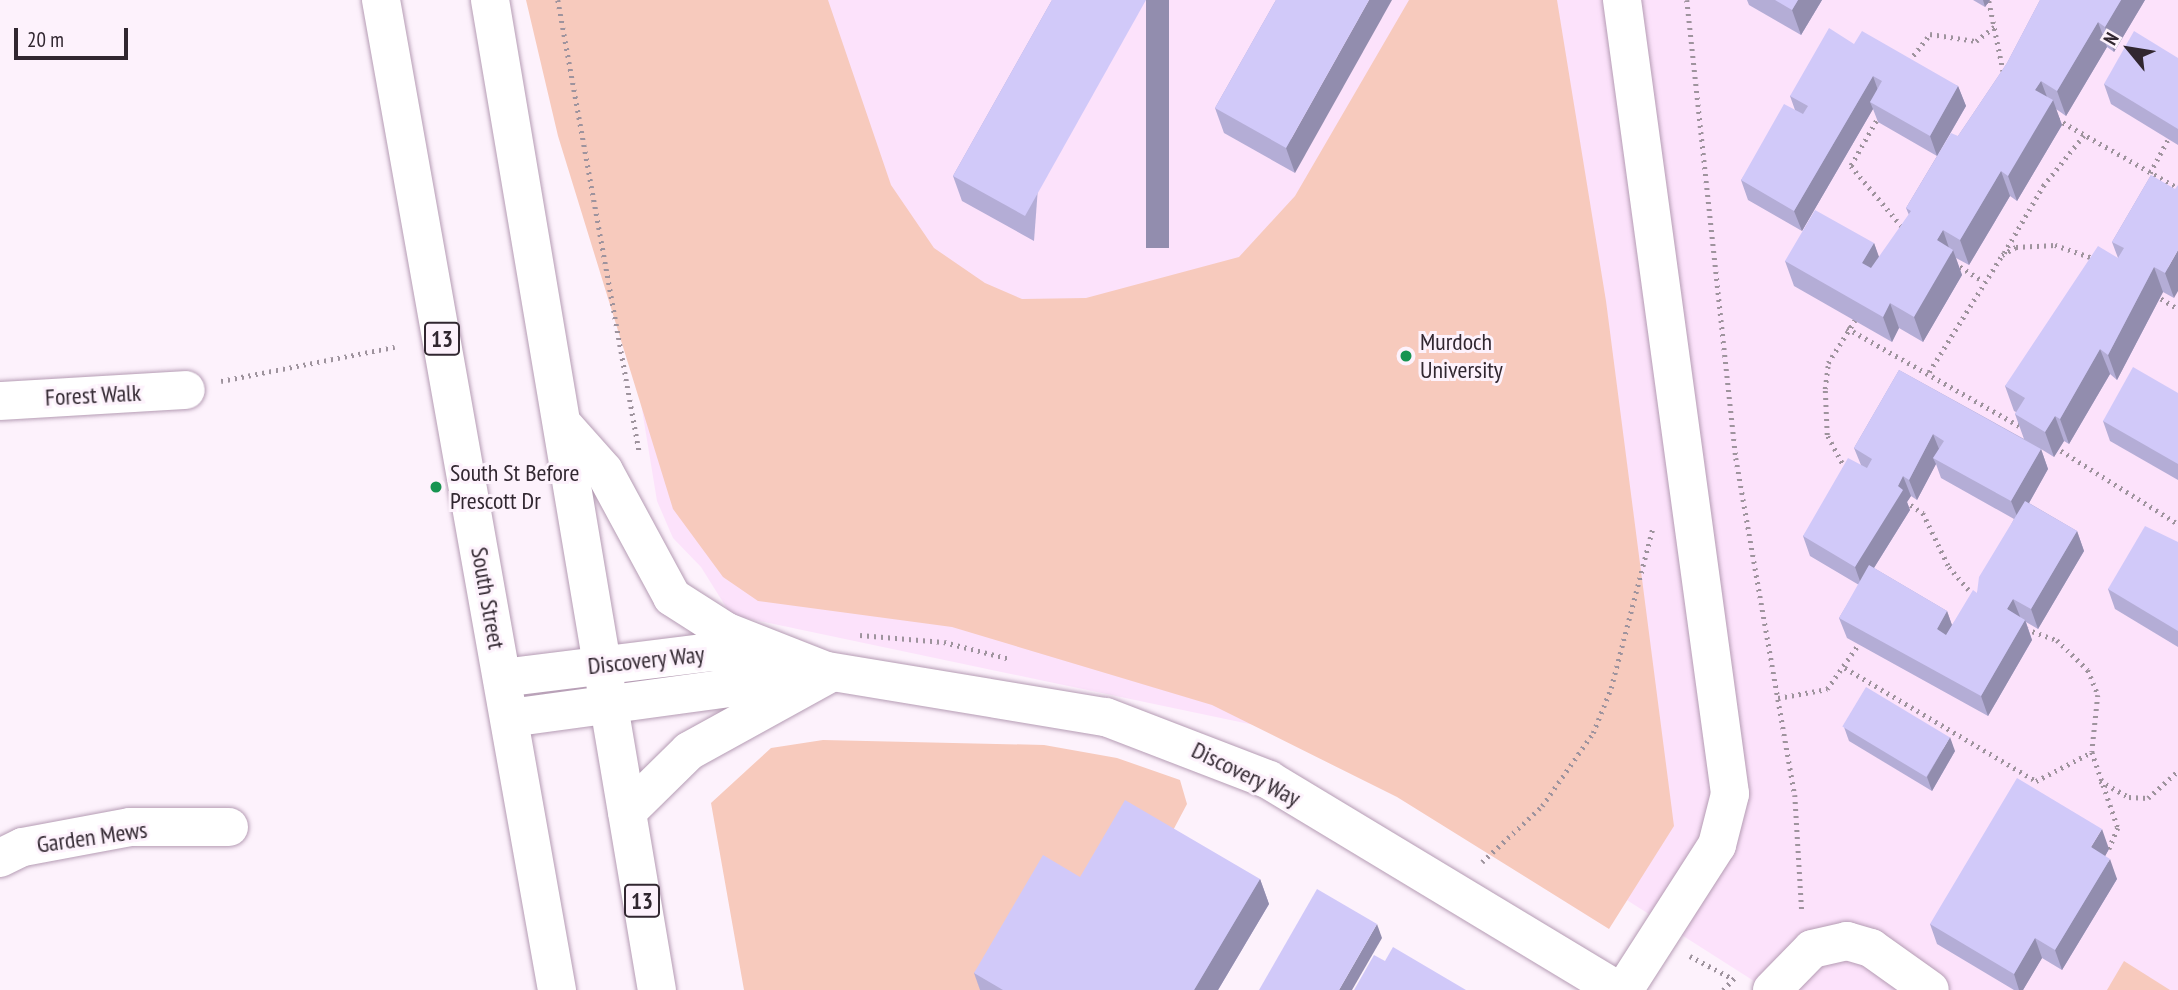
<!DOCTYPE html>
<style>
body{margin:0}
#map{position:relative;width:2178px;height:990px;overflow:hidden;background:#fdf2fc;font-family:"PT Sans Narrow",sans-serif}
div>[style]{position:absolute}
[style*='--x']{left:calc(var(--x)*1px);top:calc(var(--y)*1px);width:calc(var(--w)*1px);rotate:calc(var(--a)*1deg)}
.built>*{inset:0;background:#fce2fb}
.green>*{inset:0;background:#f7cabd}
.path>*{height:4.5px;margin-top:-2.25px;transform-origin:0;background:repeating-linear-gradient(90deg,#9e939d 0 2px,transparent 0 7px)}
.roads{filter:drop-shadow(0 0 2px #b59cb4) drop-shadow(0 0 2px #b59cb4)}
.minor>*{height:38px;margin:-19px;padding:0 19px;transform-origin:19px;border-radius:19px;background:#fff}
.highway>*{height:38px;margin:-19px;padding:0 19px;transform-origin:19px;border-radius:19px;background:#fff}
.wall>*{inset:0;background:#b4add6}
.shaded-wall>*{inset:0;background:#928dae;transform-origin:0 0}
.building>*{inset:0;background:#d1c9f9;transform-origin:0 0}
.dots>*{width:19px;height:19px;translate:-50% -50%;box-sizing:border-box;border:4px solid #fdf2fc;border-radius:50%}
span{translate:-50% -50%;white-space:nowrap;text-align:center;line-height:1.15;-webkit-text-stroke:6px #fdf2fc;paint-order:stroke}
.shield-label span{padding:2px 5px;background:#fdf2fc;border:2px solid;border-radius:5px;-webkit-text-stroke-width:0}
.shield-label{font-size:23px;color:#312730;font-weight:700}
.poi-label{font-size:24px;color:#312730}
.left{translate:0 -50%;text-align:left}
.street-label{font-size:24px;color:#312730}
.north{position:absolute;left:2094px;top:14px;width:70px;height:70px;-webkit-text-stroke:5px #fdf2fc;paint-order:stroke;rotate:300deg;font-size:19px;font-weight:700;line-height:28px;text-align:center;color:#312730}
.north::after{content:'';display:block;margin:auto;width:24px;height:32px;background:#312730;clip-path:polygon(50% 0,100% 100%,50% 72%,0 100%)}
.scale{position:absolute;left:14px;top:28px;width:114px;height:32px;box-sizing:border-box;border:4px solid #312730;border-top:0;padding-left:9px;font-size:21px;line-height:24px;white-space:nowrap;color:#312730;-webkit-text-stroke:5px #fdf2fc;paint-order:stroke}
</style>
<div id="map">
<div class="built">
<i style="clip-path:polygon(575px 0,2178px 0,2178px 990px,1768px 990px,1401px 756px,731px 615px,701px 567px,673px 538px,657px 501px)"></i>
</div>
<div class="green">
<i style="clip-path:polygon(526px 0,828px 0,891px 185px,934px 248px,985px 283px,1022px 299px,1086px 298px,1239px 257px,1295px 196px,1409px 0,1557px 0,1606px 301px,1674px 826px,1609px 929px,1397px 797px,1212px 705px,952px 627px,758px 601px,723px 577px,673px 509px,558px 136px)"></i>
<i style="clip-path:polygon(823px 740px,1044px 745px,1117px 758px,1180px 780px,1187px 804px,1169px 838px,1084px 889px,982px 990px,744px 990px,711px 803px,771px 748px)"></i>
<i style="clip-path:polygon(2124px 961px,2170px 990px,2107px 990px)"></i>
</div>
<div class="path">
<i style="--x:558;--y:0;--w:458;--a:79.8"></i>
<i style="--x:1687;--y:0;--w:461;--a:83.9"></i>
<i style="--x:1736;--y:458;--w:342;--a:80.1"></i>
<i style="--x:1795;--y:795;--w:117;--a:86.6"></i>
<i style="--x:1989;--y:1;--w:76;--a:78.5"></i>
<i style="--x:1909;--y:61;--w:34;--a:-52"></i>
<i style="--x:1930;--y:34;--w:47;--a:8.7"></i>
<i style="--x:1976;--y:41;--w:24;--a:-38"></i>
<i style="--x:1880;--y:115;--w:59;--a:119.6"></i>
<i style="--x:1851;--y:166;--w:82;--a:49.9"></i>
<i style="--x:2057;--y:119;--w:139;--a:29.7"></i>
<i style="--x:2150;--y:173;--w:38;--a:-62"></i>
<i style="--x:2004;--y:253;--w:78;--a:-59.8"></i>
<i style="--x:2043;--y:186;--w:65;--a:-51.2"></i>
<i style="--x:1954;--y:263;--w:34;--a:32"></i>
<i style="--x:2155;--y:295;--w:27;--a:31"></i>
<i style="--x:1847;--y:328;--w:202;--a:29.6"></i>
<i style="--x:1929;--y:372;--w:138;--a:-58"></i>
<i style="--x:2002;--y:255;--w:16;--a:-30"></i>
<i style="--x:2016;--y:247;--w:39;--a:-3"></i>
<i style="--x:2055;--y:245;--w:43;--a:18.9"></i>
<i style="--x:221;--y:381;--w:177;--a:-11.1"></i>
<i style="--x:2055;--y:447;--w:145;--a:32"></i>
<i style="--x:1845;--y:469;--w:38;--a:-118"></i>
<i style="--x:1827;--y:435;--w:46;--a:-92.5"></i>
<i style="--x:1825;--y:389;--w:26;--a:-83"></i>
<i style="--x:1828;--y:363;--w:54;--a:-57.8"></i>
<i style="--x:1905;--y:501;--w:22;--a:34"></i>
<i style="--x:1923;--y:513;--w:60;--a:64.3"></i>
<i style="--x:1949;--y:567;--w:38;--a:49"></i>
<i style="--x:2026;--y:629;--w:33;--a:20"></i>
<i style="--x:2057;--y:640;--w:43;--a:44.1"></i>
<i style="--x:2088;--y:670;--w:27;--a:68"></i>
<i style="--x:2098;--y:695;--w:57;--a:96"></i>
<i style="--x:2092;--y:752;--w:80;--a:71.1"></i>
<i style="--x:2118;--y:828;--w:23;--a:113"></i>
<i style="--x:860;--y:635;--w:84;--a:4.8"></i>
<i style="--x:944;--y:642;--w:68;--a:14.4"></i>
<i style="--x:1845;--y:668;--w:222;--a:30.6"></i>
<i style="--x:2036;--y:781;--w:63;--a:-27.4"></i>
<i style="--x:1778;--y:698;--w:50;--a:-10.4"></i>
<i style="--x:1827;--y:689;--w:54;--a:-54.8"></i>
<i style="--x:2100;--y:781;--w:33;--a:29"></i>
<i style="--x:2129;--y:797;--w:19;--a:3"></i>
<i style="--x:2148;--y:798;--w:40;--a:-42"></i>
<i style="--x:1482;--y:862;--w:82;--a:-43"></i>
<i style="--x:1542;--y:806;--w:89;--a:-55.1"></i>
<i style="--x:1593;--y:733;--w:48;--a:-68.2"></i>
<i style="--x:1611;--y:688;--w:166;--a:-75.4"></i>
<i style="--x:1690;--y:956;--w:49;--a:28.1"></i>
<i style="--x:1723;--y:990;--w:18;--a:-47"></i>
</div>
<div class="roads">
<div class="minor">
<i style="--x:1622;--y:0;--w:801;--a:82.25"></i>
<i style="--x:1730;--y:794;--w:53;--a:104.3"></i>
<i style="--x:1717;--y:845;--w:172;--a:122.7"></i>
<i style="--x:0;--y:401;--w:186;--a:-3.4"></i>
<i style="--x:502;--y:678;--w:212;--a:-7.1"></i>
<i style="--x:712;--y:652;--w:399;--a:9.4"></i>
<i style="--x:1106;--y:717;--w:175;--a:21.1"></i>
<i style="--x:1269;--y:780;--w:406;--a:31.1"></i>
<i style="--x:510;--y:718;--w:294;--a:-7.8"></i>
<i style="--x:0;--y:858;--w:25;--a:-26"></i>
<i style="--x:23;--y:847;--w:109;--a:-10.6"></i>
<i style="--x:130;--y:827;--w:99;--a:0"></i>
<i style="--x:1772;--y:990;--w:57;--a:-45.7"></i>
<i style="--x:1812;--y:949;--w:36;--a:-13"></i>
<i style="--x:1847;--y:941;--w:25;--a:16"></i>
<i style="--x:1871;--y:948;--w:72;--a:35.4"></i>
</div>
<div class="highway">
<i style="--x:381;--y:0;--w:1006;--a:79.92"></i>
<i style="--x:490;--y:0;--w:1004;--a:80.43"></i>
<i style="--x:566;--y:428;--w:57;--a:48.5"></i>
<i style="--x:604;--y:471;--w:143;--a:61.6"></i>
<i style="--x:672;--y:597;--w:65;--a:32.5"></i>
<i style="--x:727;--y:632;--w:112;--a:21.5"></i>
<i style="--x:627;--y:812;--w:87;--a:-44.5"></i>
<i style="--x:689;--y:751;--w:162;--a:-28.8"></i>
</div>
</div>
<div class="wall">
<i style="clip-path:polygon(1052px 0,1034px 241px,962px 201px,953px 176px)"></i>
<i style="clip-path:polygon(1276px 0,1295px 173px,1224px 133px,1215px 108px)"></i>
<i style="clip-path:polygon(1747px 0,1822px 0,1801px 35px,1749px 5px)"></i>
<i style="clip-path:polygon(1973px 0,1990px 0,1985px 7px)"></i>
<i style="clip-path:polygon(2040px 0,2145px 0,2114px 52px,2107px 47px,2066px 116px,2056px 109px,2062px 125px,2017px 201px,2010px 196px,1969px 265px,1956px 258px,1962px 275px,1923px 342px,1899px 328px,1892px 342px,1794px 286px,1785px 261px,1874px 243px,1879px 258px,1909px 215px,1906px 208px,1937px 156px,1878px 122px,1873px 109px,1802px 231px,1748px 200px,1741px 180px,1795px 110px,1790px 96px,1854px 44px,1958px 86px,1966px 106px,1938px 155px,1958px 136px,2007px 63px)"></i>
<i style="clip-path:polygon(2178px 58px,2178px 145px,2111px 104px,2104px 84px)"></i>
<i style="clip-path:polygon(evenodd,2151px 175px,2174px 298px,2163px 292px,2117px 380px,2110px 374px,2069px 444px,2064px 441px,2054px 457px,2041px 449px,2048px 469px,2029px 503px,2077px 531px,2084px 551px,2038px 629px,2026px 622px,2032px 640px,1988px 716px,1847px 638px,1839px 618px,1859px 585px,1810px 556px,1803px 536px,1861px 465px,1854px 448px,1899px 370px,2035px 445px,2024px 439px,2015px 414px,2016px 412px,2014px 411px,2005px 386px,2118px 258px,2112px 242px,2151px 175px,1936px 464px,1941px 478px,2014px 519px,1977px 593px,1952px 625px,1947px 611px,1874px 568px,1910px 510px,1907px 502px,1911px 496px,1917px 500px,1936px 464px)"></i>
<i style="clip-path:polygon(2178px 393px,2178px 480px,2110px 441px,2103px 421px)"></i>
<i style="clip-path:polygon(2178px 542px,2178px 647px,2115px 609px,2108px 589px)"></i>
<i style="clip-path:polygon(1844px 727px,1955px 751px,1932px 791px,1849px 741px)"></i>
<i style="clip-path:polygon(2109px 849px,2105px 856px,2117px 879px,2062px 970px,2042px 958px,2023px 990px,2014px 990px,1937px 944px,1930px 924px)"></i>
<i style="clip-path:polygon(1080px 877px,1260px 879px,1269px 904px,1218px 990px,980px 990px,974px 973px)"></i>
</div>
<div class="shaded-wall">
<i style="left:1146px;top:0;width:23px;height:248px"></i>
<i style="clip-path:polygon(1369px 0,1392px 0,1295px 173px,1286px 148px)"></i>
<i style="clip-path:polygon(1798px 0,1822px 0,1801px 35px,1792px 10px)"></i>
<i style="clip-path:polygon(1983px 0,1990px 0,1985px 7px)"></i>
<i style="clip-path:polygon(2121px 0,2145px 0,2114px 52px,2105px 27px)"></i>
<i style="clip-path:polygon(2098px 22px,2107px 47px,2066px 116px,2057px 91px)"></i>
<i style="clip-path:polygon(1873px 76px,1880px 96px,1870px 102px,1873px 109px,1802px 231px,1794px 211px)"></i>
<i style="clip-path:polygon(2041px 81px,2050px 105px,2053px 100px,2062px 125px,2017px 201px,2008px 176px,2035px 90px)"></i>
<i style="clip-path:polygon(1958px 86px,1966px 106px,1937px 156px,1930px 136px)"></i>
<i style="clip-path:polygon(2001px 171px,2010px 196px,1969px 265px,1960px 240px)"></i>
<i style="clip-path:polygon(1943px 230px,1951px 254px,1953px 250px,1962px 275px,1923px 342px,1914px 317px,1937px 240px)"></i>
<i style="clip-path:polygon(1874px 243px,1883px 268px,1871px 288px,1862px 263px)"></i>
<i style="clip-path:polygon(2178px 250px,2178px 291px,2174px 298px,2165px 273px)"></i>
<i style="clip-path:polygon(2154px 267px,2163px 292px,2117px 380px,2108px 355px)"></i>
<i style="clip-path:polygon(1890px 303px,1899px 328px,1892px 342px,1883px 317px)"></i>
<i style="clip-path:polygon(2100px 349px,2110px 374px,2069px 444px,2060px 419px)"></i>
<i style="clip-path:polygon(2055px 416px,2064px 441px,2054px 457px,2045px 432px)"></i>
<i style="clip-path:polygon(1933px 434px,1941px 454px,1933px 458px,1936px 464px,1917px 500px,1909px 480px)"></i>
<i style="clip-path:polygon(2041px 449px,2048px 469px,2019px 521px,2011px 501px)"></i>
<i style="clip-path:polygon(1903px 476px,1911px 496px,1907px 502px,1910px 510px,1862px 587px,1855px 567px)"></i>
<i style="clip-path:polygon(2077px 531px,2084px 551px,2038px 629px,2031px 609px)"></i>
<i style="clip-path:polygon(2013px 599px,2021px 619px,2007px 609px)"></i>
<i style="clip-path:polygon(1947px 611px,1954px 631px,1944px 649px,1937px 629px)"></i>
<i style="clip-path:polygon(2025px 620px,2032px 640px,1988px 716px,1981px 696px)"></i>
<i style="clip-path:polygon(1950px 737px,1955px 751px,1932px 791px,1927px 777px)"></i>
<i style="clip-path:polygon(2102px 829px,2109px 849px,2099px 867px,2091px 847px)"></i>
<i style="clip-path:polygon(2110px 859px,2117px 879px,2062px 970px,2055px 950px)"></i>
<i style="clip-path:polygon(1260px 879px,1269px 904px,1218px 990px,1194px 990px)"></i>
<i style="clip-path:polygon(1377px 924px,1382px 938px,1352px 990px,1339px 990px)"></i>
<i style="clip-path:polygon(2035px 938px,2042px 958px,2023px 990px,2019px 990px,2014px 974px)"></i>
</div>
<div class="building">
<i style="clip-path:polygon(1052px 0,1146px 0,1025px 216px,953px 176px)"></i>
<i style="clip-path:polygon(1276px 0,1369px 0,1286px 148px,1215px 108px)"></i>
<i style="clip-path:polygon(1775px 0,1798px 0,1792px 10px)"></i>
<i style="clip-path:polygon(2040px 0,2121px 0,2105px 27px,2098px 22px,2057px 91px,2041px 81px,2035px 90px,2053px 100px,2008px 176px,2001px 171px,1960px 240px,1943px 230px,1937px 240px,1953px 250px,1914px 317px,1890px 303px,1883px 317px,1785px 261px,1815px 210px,1874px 243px,1862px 263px,1871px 268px,1911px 211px,1906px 208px,1951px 133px,1958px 136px,2007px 63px)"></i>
<i style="clip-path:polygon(1829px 28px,1854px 44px,1862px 31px,1958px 86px,1930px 136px,1870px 102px,1882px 81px,1873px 76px,1794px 211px,1741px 180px,1784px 104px,1803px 114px,1808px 106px,1790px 96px)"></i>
<i style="clip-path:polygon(2134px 31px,2178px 58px,2178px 129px,2104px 84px)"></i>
<i style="clip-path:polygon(2151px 175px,2175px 189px,2178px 185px,2178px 250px,2165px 273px,2154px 267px,2108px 355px,2100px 349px,2060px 419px,2055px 416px,2045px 432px,2015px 414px,2025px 398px,2005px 386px,2098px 246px,2118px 258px,2124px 248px,2112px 242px)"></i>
<i style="clip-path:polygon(2133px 367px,2178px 393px,2178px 464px,2103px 421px)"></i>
<i style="clip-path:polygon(1899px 370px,2041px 449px,2011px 501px,1933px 458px,1944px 441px,1933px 434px,1909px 480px,1903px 476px,1898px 486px,1903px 490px,1855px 567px,1803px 536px,1848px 458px,1867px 468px,1872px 459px,1854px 448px)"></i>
<i style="clip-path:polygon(2025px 501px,2077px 531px,2031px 609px,2013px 599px,2007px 609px,2025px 620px,1981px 696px,1839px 618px,1869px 565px,1947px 611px,1937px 629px,1946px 635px,1973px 590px,1977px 593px,1979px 577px)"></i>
<i style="clip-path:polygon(2145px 526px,2178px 542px,2178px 631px,2108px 589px)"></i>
<i style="left:1866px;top:687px;width:98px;height:46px;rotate:31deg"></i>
<i style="clip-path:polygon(2017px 778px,2102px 829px,2091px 847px,2110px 859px,2055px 950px,2035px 938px,2014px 974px,1930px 924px)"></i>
<i style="clip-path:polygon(1125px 800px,1260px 879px,1194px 990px,1003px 990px,974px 973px,1043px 855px,1080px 877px)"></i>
<i style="clip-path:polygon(1317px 889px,1377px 924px,1339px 990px,1259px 990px)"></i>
<i style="clip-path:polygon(1393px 947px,1466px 990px,1354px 990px,1374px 955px,1385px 961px)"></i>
</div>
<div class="dots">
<i style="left:1406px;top:356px;background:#179451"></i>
<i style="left:436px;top:487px;background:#179451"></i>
</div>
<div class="shield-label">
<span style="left:442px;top:339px">13</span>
<span style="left:642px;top:901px">13</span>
</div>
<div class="poi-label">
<span class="left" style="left:1420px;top:356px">Murdoch<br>University</span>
<span class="left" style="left:450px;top:487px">South St Before<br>Prescott Dr</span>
</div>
<div class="street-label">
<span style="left:93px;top:395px;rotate:-3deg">Forest Walk</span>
<span style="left:488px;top:598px;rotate:80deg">South Street</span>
<span style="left:646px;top:660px;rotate:-6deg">Discovery Way</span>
<span style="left:1246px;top:774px;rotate:26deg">Discovery Way</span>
<span style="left:92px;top:837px;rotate:-8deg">Garden Mews</span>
</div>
<div class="north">N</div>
<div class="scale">20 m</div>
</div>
